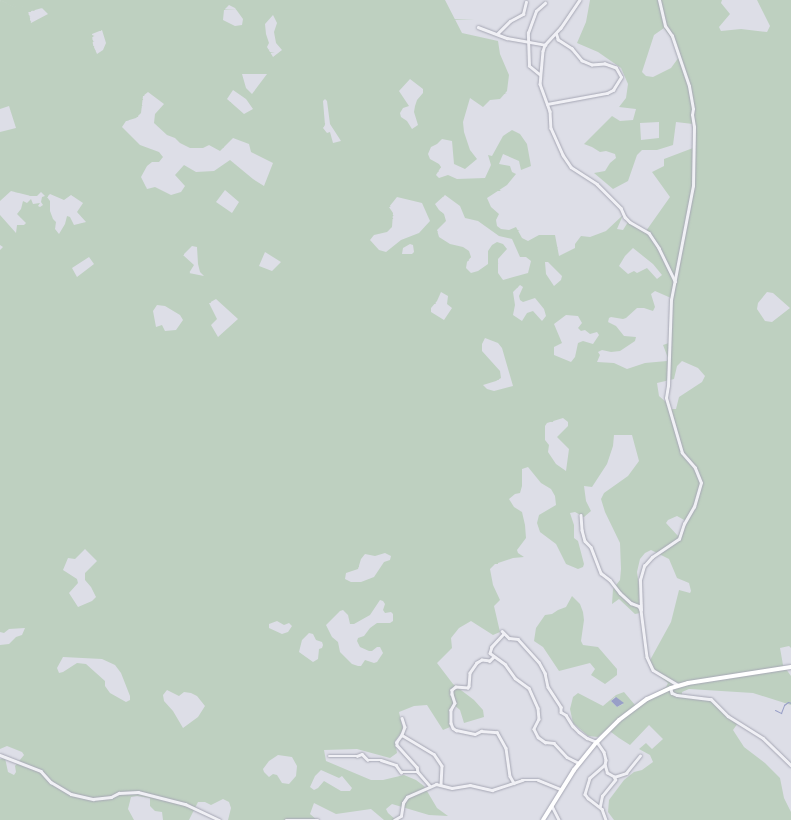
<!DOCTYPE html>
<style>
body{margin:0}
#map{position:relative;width:791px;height:820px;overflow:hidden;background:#dddee7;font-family:"Roboto Condensed",sans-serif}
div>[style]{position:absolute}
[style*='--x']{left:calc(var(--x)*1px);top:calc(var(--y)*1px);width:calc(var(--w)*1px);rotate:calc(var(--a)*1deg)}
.green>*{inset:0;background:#bed0c0}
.water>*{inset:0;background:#989fc7}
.stream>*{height:1px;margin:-0.5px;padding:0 0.5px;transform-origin:0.5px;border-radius:0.5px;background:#989fc7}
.roads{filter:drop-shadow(0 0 1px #a6a7b4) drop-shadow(0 0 1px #a6a7b4)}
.street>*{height:2.5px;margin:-1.25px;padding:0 1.25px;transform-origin:1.25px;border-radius:1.25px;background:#f0f0f5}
.primary>*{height:4px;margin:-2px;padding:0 2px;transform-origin:2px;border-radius:2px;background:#fff}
span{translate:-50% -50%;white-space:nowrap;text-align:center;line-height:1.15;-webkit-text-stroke:3px #ecedf5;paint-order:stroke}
</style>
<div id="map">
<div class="green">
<i style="clip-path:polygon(evenodd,0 0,445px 0,462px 33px,498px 41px,500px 54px,509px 75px,507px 91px,500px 99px,490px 100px,483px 107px,470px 98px,463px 122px,464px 132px,470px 150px,477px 159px,465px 169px,454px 164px,452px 141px,442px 139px,437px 144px,431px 147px,428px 154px,430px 159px,439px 164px,441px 167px,436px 175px,439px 178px,448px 175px,457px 179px,485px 178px,491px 165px,488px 155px,492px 156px,503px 136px,512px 130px,520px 134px,527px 144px,531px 166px,521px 170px,519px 161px,503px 154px,499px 164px,510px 166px,512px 172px,516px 174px,507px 185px,487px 198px,491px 207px,499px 214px,496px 220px,497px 226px,501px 229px,509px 230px,516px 227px,522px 238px,528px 241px,539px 235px,555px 235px,559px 256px,575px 248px,575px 244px,581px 236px,590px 237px,606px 231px,623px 215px,617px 229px,623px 230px,628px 222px,646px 231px,670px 197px,652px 172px,664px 166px,664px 159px,693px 148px,693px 124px,676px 122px,673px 145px,657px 150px,642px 150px,637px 155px,628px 181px,613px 189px,594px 173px,605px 171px,610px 163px,616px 158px,615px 154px,606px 151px,600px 152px,592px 147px,584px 144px,612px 116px,620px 121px,633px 120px,636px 109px,619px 107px,626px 98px,628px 84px,621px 68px,598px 52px,577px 43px,586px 22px,590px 0,722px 0,721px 3px,730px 14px,719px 27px,721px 31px,741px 29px,767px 32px,770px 26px,757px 0,791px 0,791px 648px,789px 646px,780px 648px,783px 665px,791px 676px,791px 705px,753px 693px,689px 689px,682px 692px,682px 695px,713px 700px,725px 713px,738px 723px,733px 730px,744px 747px,765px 763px,780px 778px,784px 798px,791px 812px,791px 820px,614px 820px,608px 812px,609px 800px,624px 780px,634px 772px,642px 770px,653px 762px,650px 755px,639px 749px,646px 743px,652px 749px,663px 739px,649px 725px,630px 745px,619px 738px,607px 729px,598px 737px,588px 736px,573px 723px,570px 709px,573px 697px,578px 693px,603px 706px,616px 695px,624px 692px,635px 705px,666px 687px,668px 683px,652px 670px,649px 662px,671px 622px,679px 590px,690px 593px,691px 591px,689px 583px,677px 578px,669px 559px,651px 550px,645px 553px,640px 559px,637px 572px,639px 586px,640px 613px,635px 614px,619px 599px,612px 604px,613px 589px,620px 580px,621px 569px,620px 543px,605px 512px,601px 499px,604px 493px,628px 476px,639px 461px,632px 435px,614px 435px,613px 446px,607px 464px,592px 487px,584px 486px,586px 501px,591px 511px,584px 517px,575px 512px,570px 513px,574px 525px,574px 538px,578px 541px,584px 564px,583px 567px,578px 569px,566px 564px,556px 544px,540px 532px,537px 523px,539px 515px,556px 505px,555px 496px,551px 489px,541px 483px,528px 467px,522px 469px,522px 486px,520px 493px,515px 494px,509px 499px,514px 507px,522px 512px,525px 525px,526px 538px,517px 550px,518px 553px,524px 557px,513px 558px,495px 564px,490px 569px,493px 585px,500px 600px,494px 606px,500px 632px,493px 635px,471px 621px,459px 628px,451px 638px,452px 648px,437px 663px,453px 684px,474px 700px,483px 710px,484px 717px,464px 723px,460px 710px,453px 704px,449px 712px,450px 727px,443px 730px,427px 705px,414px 706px,399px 712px,403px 730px,395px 741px,397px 753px,390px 758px,357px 749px,324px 750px,326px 761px,371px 780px,383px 780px,404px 775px,416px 780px,424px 786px,437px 808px,448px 816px,429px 815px,392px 804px,386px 809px,388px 813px,396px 820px,384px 820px,371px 809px,336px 814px,314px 803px,310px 814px,317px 820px,228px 820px,231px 808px,229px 802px,223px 799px,211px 805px,205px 802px,198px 802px,189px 820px,163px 820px,162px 812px,155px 811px,150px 806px,150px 798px,137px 796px,131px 797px,128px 809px,134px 820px,0 820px,0 759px,5px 758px,8px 772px,14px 775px,16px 772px,15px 766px,24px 755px,22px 752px,7px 746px,0 749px,0 645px,9px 644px,16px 637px,22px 635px,25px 628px,9px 629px,4px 633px,0 632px,0 250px,3px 247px,0 245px,0 215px,16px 233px,17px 225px,24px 225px,26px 223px,17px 214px,21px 209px,23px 201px,27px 203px,31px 199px,33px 204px,40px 203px,38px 206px,40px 207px,43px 205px,41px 202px,42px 197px,45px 196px,41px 192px,37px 196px,31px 196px,11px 191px,0 201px,0 132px,16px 128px,9px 106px,0 109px,0 0,229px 5px,235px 8px,243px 19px,242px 25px,235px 26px,223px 20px,224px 10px,229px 5px,0 0,42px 8px,48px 14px,31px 23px,28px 12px,42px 8px,0 0,273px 15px,277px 23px,274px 32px,276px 43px,282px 50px,273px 57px,267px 47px,269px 43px,266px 34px,265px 24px,273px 15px,0 0,664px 28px,672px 39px,679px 57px,671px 68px,653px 77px,646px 76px,642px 72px,654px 35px,664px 28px,0 0,102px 30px,106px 43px,103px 50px,97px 54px,93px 45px,92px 34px,102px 30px,0 0,242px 74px,267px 74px,252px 94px,246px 88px,242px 74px,0 0,410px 79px,423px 89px,423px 93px,417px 100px,415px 106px,414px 112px,418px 125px,412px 129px,407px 121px,401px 117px,400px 113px,403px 108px,409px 106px,399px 91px,410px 79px,0 0,233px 90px,246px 99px,253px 109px,244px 114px,227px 99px,233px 90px,0 0,148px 92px,164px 104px,155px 114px,154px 123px,167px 135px,175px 138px,180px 143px,190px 148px,203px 148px,209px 145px,220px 151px,233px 138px,249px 144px,251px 152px,273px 163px,264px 186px,253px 179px,230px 160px,214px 171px,196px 172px,184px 165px,175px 175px,185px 186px,181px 192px,171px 195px,155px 187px,147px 189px,141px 177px,147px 166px,152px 162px,159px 162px,163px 157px,159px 152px,140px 145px,122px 127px,126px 121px,136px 118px,141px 113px,143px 96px,148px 92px,0 0,325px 99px,327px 101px,330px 124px,341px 141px,333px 143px,330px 132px,327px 133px,323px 128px,325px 125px,323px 101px,325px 99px,0 0,659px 122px,659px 138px,641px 140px,640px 123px,659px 122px,0 0,225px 190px,239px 202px,232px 213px,216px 202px,225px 190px,0 0,50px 194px,64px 200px,71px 195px,83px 203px,77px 212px,86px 222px,74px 225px,70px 217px,67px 216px,65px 224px,59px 234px,55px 229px,56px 222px,53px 219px,50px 211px,50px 201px,47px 197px,50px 194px,0 0,445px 195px,460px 206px,465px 218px,478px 221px,499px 236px,512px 239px,520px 257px,526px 257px,531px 261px,528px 273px,503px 280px,498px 273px,498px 259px,507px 249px,503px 244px,497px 242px,492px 245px,488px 251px,488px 264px,478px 271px,471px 273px,466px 268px,467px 262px,471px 257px,469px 251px,463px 247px,450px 244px,439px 237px,437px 230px,446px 221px,444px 214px,439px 210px,435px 204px,445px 195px,0 0,397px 197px,422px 203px,430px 221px,419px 233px,401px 240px,386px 252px,379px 250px,370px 240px,374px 235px,387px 232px,392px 227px,393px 213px,389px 207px,397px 197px,0 0,410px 244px,413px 245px,414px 252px,412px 254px,402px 254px,403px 248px,410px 244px,0 0,192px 246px,197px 247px,198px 264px,200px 272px,204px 276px,189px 273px,194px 265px,183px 255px,192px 246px,0 0,633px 248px,653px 264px,662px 275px,657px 279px,647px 268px,637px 273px,634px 271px,628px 274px,619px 266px,625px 256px,633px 248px,0 0,265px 252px,281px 262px,272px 271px,259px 266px,265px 252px,0 0,89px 257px,94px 264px,77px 277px,72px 268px,89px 257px,0 0,545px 262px,548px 262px,562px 276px,561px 280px,554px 286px,546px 274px,545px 262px,0 0,520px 285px,523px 287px,519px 296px,520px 300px,523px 302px,535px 298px,544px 309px,546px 316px,542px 321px,533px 311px,527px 313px,522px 321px,513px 315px,515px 305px,513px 292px,520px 285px,0 0,655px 291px,671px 298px,669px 343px,663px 345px,668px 358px,667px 361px,645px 363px,627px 369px,614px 363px,597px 362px,600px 355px,598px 352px,602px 350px,611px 352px,620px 351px,635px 341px,636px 337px,624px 336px,616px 326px,608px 322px,609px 318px,611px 317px,623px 319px,626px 318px,637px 308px,644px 308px,653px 311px,655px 307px,651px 294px,655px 291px,0 0,441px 292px,448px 296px,447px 304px,452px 308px,444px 320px,431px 312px,431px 308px,437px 301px,441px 292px,0 0,767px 292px,773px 293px,790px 308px,772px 322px,765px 321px,757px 309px,758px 303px,767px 292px,0 0,216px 299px,238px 319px,218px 337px,211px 325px,217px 319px,209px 303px,216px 299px,0 0,157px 305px,165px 306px,180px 315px,183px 320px,176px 330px,165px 331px,162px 325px,156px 327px,153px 311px,157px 305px,0 0,566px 315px,578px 316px,582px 323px,578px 328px,581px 331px,585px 330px,590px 334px,597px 332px,599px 335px,593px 344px,583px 341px,578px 343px,575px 357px,571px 362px,554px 355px,554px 347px,562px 343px,554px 324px,566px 315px,0 0,485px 338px,498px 343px,502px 348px,513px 386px,494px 391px,487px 389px,483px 385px,496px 381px,501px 378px,500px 371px,482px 351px,482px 344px,485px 338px,0 0,682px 361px,698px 368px,705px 376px,702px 382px,679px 397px,676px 409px,669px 409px,667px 403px,659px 396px,657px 383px,674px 379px,677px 366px,682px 361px,0 0,563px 418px,568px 422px,568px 426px,557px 437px,569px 449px,566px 471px,556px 464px,548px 452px,549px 445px,545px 440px,545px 426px,547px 423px,563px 418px,0 0,677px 516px,686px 521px,678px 536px,666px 523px,668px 520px,677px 516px,0 0,85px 549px,97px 561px,85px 573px,85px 580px,91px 587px,96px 597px,92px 601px,78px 607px,69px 593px,78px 583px,77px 579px,63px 570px,68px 558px,75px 559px,85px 549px,0 0,385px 553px,391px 556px,390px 560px,384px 562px,374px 577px,361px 582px,351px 582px,345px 579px,346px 573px,358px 569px,361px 559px,365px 554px,375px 556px,385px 553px,0 0,380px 600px,383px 601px,385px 604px,383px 610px,385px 613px,391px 612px,393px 614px,393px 621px,390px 623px,377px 623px,370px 628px,364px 636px,358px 638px,357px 641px,360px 647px,369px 651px,372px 651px,377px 647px,380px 647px,383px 653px,377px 662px,374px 663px,365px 660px,361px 666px,358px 666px,352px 664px,340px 652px,338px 642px,332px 637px,326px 625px,340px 611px,343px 610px,348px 615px,350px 624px,354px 624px,370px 615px,380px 600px,0 0,277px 621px,284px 625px,289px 623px,292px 626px,288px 632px,282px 634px,269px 628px,269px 624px,277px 621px,0 0,309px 633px,313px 634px,316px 640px,322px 642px,323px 645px,322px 648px,319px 649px,318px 659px,313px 662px,299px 652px,302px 640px,309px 633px,0 0,63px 657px,102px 659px,115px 665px,121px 673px,130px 696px,130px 700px,126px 702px,110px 693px,105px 686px,105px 681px,86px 664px,77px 663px,63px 672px,59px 673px,57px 668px,63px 657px,0 0,167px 690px,179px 696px,184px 692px,191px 693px,197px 696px,205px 706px,198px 717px,183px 728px,173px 711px,164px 701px,163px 695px,167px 690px,0 0,615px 697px,623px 703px,623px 704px,617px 707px,611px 701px,615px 697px,0 0,278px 755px,292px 757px,297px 766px,296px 776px,289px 784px,282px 783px,277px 775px,273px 774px,269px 777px,264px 772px,263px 769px,269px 761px,278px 755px,0 0,321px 770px,339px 778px,342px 776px,352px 788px,350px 791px,341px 791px,324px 781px,318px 788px,314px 790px,310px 787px,315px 776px,321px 770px)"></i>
<i style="clip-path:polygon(572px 596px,580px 604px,583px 612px,584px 620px,581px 641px,583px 645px,598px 647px,617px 669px,617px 675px,605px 684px,591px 675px,595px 669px,590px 663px,559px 671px,543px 647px,534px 641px,536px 628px,545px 615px,552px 614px,558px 610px,566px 607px)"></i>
</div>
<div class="water">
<i style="clip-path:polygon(616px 697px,624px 703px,617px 707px,611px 701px)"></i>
</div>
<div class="stream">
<i style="--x:775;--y:710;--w:7;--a:27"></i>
<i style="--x:781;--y:713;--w:9;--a:-69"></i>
<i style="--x:784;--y:705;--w:5;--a:-37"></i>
<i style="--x:788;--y:702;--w:3;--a:18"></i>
</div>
<div class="roads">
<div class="street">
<i style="--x:580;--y:0;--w:34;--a:124"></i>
<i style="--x:561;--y:28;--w:23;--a:133"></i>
<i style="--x:545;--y:45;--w:6;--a:108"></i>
<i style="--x:543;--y:51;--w:33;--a:95"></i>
<i style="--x:540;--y:84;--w:29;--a:70"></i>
<i style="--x:550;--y:111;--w:17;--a:87"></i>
<i style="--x:551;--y:128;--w:30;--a:66"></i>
<i style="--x:563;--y:155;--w:14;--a:56"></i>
<i style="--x:571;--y:167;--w:31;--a:33"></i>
<i style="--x:597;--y:184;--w:34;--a:45"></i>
<i style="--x:621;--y:208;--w:10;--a:66"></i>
<i style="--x:625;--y:217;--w:7;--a:45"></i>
<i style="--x:630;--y:222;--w:22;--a:30"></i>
<i style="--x:649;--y:233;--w:18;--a:56"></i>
<i style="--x:659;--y:248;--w:37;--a:64"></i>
<i style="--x:478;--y:27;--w:31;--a:21"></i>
<i style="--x:507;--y:38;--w:39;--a:10"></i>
<i style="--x:497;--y:34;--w:18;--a:-45"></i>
<i style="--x:510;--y:21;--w:15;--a:-28"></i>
<i style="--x:523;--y:14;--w:12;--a:-76"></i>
<i style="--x:540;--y:75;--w:14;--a:-141"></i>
<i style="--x:529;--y:66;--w:33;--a:-92"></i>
<i style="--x:528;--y:33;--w:23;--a:-70"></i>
<i style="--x:536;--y:11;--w:12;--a:-42"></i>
<i style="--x:547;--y:104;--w:61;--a:-10.4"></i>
<i style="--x:607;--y:93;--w:7;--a:-27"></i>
<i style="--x:613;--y:90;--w:15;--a:-58"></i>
<i style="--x:621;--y:77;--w:10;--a:-119"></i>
<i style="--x:616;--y:68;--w:12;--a:-160"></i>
<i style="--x:605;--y:64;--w:13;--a:176"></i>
<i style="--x:592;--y:65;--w:11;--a:-158"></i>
<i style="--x:582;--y:61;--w:16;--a:-130"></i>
<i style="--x:572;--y:49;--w:17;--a:-147"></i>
<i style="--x:558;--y:40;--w:6;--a:-108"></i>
<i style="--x:581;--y:515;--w:15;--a:86"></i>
<i style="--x:582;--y:530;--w:11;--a:75"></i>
<i style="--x:585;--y:541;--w:8;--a:45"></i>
<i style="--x:591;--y:547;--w:28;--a:69"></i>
<i style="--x:601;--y:573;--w:11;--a:38"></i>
<i style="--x:610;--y:580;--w:16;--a:52"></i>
<i style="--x:620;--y:593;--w:15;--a:42"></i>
<i style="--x:631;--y:603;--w:9;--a:21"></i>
<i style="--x:639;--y:606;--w:4;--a:63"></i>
<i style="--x:641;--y:610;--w:47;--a:82.7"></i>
<i style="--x:647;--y:657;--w:14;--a:65"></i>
<i style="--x:653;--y:670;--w:29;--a:31"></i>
<i style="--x:641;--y:610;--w:30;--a:-92"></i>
<i style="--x:640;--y:580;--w:15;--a:-74"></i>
<i style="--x:644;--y:566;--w:12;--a:-48"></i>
<i style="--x:652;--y:557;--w:32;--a:-34"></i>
<i style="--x:679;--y:539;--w:16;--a:-72"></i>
<i style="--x:684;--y:524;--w:20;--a:-60"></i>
<i style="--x:694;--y:507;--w:25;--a:-74"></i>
<i style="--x:701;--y:483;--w:16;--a:-112"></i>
<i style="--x:695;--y:468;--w:20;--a:-131"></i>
<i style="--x:682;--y:453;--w:57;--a:-106.2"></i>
<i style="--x:666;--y:398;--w:12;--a:-81"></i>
<i style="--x:668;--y:386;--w:86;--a:-88"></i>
<i style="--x:671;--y:300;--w:116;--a:-79.1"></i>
<i style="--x:693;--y:186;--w:59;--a:-89"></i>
<i style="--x:694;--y:127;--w:12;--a:-99"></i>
<i style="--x:692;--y:115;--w:6;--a:-81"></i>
<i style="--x:693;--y:109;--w:23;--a:-100"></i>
<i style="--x:689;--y:86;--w:53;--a:-108.8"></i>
<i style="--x:672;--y:36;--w:12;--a:-125"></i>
<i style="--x:665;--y:26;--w:27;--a:-103"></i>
<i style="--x:502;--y:631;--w:10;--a:45"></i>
<i style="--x:509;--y:638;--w:9;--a:6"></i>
<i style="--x:518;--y:639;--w:31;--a:48"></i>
<i style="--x:539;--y:662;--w:13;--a:61"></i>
<i style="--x:545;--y:673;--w:14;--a:78"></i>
<i style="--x:548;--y:687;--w:24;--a:57"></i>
<i style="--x:561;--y:707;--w:5;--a:90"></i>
<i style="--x:561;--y:712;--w:6;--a:31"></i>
<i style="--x:566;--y:715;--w:13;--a:58"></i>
<i style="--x:573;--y:726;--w:8;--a:45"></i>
<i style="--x:579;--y:732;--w:10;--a:37"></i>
<i style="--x:587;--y:738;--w:11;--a:22"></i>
<i style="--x:597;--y:742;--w:12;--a:55"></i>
<i style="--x:604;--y:752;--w:8;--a:76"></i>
<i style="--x:606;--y:760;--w:5;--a:101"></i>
<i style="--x:605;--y:765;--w:20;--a:139"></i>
<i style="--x:590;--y:778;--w:17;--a:107"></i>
<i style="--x:585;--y:794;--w:5;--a:53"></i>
<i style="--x:588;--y:798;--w:18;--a:38"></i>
<i style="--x:602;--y:809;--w:12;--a:70"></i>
<i style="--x:504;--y:634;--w:18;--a:133"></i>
<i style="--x:492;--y:647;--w:6;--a:108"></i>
<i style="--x:490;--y:653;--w:19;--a:36"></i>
<i style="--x:505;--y:664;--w:17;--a:54"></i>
<i style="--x:515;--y:678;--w:17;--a:36"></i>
<i style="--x:529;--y:688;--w:22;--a:66"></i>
<i style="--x:538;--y:708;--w:11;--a:85"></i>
<i style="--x:539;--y:719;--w:11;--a:117"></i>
<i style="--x:534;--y:729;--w:9;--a:63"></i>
<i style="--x:538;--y:737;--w:9;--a:36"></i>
<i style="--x:545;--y:742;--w:9;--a:6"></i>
<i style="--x:554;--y:743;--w:19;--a:47"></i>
<i style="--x:567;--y:757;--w:13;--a:27"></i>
<i style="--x:494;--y:657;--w:6;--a:135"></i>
<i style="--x:490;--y:661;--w:8;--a:-173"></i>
<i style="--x:482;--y:660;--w:6;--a:149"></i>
<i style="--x:477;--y:663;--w:12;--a:125"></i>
<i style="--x:470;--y:673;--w:13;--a:94"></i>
<i style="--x:469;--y:686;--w:2;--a:117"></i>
<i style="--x:468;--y:688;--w:12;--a:-175"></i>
<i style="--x:456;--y:687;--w:5;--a:143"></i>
<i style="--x:452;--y:690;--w:4;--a:90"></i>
<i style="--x:452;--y:694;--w:9;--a:72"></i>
<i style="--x:455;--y:703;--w:8;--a:120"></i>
<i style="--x:451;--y:710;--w:13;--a:90"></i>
<i style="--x:451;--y:723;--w:5;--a:68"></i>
<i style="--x:453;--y:728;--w:4;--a:34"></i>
<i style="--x:456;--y:730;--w:19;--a:12"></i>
<i style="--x:475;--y:734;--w:7;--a:-27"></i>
<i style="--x:481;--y:731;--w:16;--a:4"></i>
<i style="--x:497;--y:732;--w:18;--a:61"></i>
<i style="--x:506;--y:748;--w:28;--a:82"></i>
<i style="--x:510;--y:776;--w:8;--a:60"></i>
<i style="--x:671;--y:689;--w:4;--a:76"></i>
<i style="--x:672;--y:693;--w:5;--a:22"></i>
<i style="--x:677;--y:695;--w:34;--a:7"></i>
<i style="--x:711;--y:699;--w:24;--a:45"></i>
<i style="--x:728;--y:716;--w:41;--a:32.2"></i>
<i style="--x:763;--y:738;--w:39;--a:44"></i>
<i style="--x:402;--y:718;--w:9;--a:72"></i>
<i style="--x:405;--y:727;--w:9;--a:111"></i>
<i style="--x:402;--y:735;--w:9;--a:126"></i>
<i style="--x:397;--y:742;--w:3;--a:90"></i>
<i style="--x:397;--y:745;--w:30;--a:48"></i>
<i style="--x:417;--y:767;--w:5;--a:79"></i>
<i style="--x:402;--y:735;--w:37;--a:31"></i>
<i style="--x:434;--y:754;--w:14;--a:56"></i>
<i style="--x:442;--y:766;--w:18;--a:93"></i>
<i style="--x:0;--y:755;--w:44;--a:21.3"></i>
<i style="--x:41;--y:771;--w:15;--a:48"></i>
<i style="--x:51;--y:782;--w:23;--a:31"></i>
<i style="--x:71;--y:794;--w:23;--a:13"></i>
<i style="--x:93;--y:799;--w:18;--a:-6"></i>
<i style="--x:111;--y:797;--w:9;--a:-27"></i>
<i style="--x:119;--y:793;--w:19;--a:-3"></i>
<i style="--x:138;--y:792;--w:49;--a:14.3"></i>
<i style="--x:185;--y:804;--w:38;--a:25"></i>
<i style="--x:329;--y:756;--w:28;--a:0"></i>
<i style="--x:357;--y:756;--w:5;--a:-22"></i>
<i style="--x:362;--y:754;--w:8;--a:45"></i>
<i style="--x:368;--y:760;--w:13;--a:0"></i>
<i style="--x:381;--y:760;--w:16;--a:18"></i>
<i style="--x:396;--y:765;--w:9;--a:54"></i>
<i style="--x:401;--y:772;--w:17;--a:0"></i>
<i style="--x:418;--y:772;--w:18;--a:49"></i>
<i style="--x:614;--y:777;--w:13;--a:-18"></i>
<i style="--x:626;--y:773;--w:22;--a:-51"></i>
<i style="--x:552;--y:806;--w:16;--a:63"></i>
<i style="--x:600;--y:806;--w:10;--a:-79"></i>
<i style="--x:602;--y:796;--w:21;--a:-51"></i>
<i style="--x:615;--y:780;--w:3;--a:-108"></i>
<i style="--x:614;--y:777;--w:8;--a:-150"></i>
<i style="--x:607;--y:773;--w:7;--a:-106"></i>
<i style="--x:286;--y:820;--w:32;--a:0"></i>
<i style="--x:394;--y:820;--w:8;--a:-30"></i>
<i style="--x:401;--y:816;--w:13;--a:-81"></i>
<i style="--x:403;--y:803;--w:7;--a:-56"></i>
<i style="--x:407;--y:797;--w:32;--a:-24"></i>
<i style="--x:436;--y:784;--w:16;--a:14"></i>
<i style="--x:452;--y:788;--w:18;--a:-9"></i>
<i style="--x:470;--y:785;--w:23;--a:13"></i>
<i style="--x:492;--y:790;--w:32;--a:-18"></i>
<i style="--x:522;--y:780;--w:16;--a:0"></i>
<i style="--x:538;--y:780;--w:24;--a:22"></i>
</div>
<div class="primary">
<i style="--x:543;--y:820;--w:59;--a:-58.2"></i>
<i style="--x:574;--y:770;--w:36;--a:-51"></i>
<i style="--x:597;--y:742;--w:31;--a:-45"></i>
<i style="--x:619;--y:720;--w:35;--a:-37"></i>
<i style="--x:647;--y:699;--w:26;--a:-25"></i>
<i style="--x:671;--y:688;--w:18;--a:-16"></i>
<i style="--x:688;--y:683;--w:104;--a:-8.8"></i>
</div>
</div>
</div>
